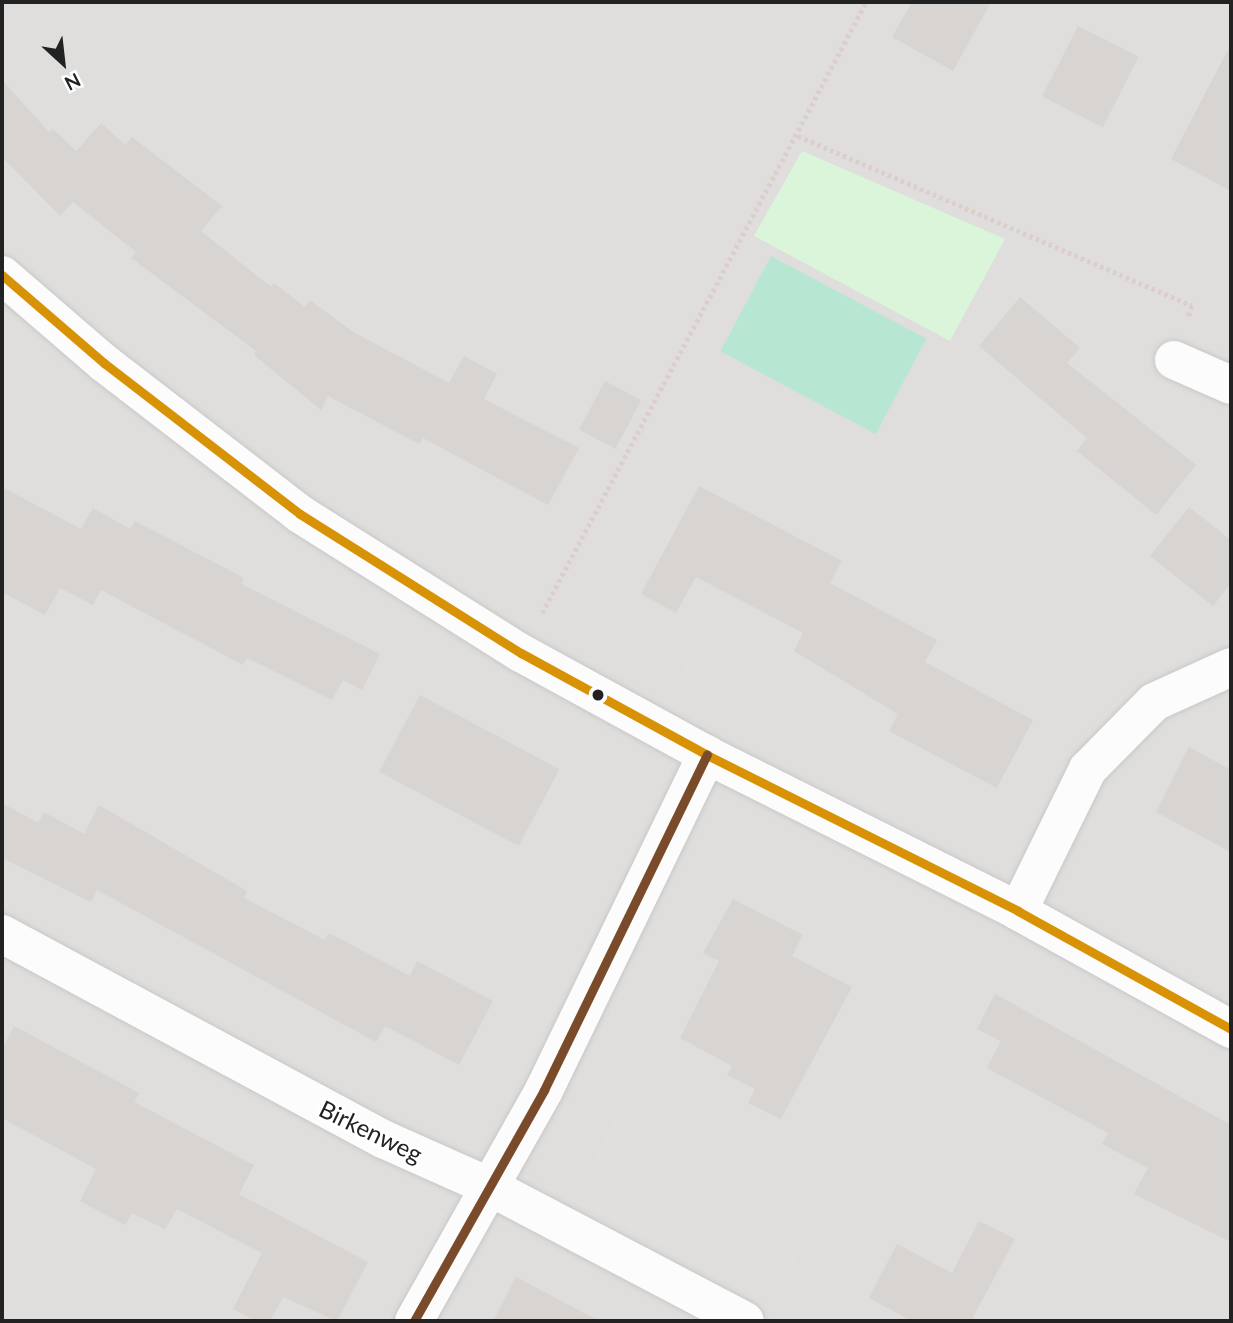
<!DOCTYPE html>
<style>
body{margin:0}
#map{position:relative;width:1233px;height:1323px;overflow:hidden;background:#f0eeeb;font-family:Lato,sans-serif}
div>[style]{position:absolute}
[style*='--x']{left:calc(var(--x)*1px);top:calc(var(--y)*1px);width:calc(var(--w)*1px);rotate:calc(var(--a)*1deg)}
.residential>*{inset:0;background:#dfdedc;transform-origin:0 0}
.park>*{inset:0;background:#daf5da}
.pitch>*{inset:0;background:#b7e6d2;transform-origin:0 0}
.parking>*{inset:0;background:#e0dfde;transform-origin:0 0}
.building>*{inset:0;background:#d7d4d2;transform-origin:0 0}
.path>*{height:4.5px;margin-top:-2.25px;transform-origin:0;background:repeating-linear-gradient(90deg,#dccecd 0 3.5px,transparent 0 7px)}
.roads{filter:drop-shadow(0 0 2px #c9c8c7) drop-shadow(0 0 2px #c9c8c7)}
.minor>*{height:38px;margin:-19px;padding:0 19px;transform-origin:19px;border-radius:19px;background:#fdfcfc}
.bus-1>*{height:9px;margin:-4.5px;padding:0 4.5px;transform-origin:4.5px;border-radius:4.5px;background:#d79205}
.bus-2>*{height:9px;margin:-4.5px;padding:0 4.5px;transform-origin:4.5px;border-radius:4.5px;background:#7a4b2a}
.dots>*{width:19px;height:19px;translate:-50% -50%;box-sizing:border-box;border:4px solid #fff;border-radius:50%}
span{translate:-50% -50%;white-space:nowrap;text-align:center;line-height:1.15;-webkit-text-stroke:6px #fff;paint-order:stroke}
.street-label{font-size:24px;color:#222}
.frame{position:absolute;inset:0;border:4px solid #222;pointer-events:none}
.north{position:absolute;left:28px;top:28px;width:70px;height:70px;-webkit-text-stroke:5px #fff;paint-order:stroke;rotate:153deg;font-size:19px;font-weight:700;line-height:28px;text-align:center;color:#222}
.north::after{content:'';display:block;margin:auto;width:24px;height:32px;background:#222;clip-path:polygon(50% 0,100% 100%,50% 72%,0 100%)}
</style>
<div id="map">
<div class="residential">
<i style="left:2px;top:2px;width:1229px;height:1319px"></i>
</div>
<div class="park">
<i style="clip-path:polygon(802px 151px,1005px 239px,950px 341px,754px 236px)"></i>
</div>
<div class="pitch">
<i style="left:771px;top:256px;width:176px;height:108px;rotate:28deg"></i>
</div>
<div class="parking">
<i style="left:686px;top:662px;width:250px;height:38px;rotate:28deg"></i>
<i style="clip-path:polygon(665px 1088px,811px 1162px,836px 1192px,775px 1295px,571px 1201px,631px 1090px)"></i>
</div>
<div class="building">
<i style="clip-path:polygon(912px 2px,991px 2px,953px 71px,892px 37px)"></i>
<i style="left:1078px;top:26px;width:68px;height:79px;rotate:27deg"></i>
<i style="clip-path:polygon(1231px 44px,1231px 191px,1171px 159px)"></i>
<i style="clip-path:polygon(2px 80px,49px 132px,53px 129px,76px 151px,101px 123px,125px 145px,132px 137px,222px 206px,201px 231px,271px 287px,274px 283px,305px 307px,310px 300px,353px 332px,449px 383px,464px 356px,497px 374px,484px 399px,579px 448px,548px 505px,423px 438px,419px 444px,328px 396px,321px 410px,254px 355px,256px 351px,131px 258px,136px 252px,73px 202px,60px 216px,2px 157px)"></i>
<i style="clip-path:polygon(1020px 297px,1080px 348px,1067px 363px,1196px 465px,1156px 515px,1077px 451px,1087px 438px,979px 346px)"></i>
<i style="left:605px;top:381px;width:41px;height:55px;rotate:28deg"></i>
<i style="clip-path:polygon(699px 486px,842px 561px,830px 583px,937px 640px,925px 662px,1033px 720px,997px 788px,889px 731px,898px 714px,794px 651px,803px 633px,696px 577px,676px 613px,641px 594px)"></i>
<i style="clip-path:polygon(2px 487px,81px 529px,93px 508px,130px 529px,135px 521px,244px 578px,241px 584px,380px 654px,362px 690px,343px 680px,332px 700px,247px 658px,243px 665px,101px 590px,93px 605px,60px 588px,45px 615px,2px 592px)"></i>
<i style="clip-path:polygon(1189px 507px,1231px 540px,1231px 583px,1213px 606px,1150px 556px)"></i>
<i style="left:420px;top:695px;width:158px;height:87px;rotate:28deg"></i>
<i style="clip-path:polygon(1189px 747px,1231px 770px,1231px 852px,1156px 812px)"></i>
<i style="clip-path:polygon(2px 803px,38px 823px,44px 812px,84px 834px,99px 805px,247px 891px,244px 898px,325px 940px,329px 933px,410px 976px,417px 961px,493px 1001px,459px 1065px,385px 1026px,376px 1042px,97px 890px,91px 902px,2px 858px)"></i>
<i style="clip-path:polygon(733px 899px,803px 935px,792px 956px,852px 987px,781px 1119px,748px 1103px,755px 1089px,727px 1075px,732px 1066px,680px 1038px,719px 961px,703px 953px)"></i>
<i style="clip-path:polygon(995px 994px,1231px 1125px,1231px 1242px,1134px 1194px,1148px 1168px,1102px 1144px,1108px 1133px,987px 1068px,1001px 1041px,977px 1029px)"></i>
<i style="clip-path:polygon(14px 1026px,139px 1093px,134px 1102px,254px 1165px,239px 1194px,368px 1262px,337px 1321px,283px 1297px,270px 1321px,256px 1321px,233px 1309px,262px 1253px,177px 1209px,165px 1229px,132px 1213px,125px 1225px,80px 1201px,96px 1169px,2px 1118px,2px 1049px)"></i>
<i style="clip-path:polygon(979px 1221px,1015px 1239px,971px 1321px,912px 1321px,869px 1298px,897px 1244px,952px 1273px)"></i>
<i style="clip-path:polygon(516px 1277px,599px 1321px,493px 1321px)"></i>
</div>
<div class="path">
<i style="--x:798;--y:136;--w:429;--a:23.3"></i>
<i style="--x:1192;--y:306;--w:14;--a:107"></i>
<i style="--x:542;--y:613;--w:692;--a:-62.06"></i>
</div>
<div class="roads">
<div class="minor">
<i style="--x:2;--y:275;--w:135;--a:40.8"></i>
<i style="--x:104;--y:363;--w:247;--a:37.6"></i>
<i style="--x:300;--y:514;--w:261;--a:32.2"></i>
<i style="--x:521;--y:653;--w:212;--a:28.7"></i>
<i style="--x:707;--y:755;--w:348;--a:26.6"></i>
<i style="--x:1018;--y:911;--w:244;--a:29"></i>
<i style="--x:1174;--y:360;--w:62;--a:23.7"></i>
<i style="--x:1018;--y:911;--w:158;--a:-63.8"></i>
<i style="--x:1088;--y:769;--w:94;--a:-45.4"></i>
<i style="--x:1154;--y:702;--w:85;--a:-24.4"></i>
<i style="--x:2;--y:934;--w:433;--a:28.3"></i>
<i style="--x:383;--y:1139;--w:115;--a:24.1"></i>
<i style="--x:488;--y:1186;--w:290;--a:27.7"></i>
<i style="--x:414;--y:1321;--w:265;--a:-60.6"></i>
<i style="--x:544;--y:1090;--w:373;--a:-64.1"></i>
</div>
</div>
<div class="bus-1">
<i style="--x:2;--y:275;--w:135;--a:40.8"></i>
<i style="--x:104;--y:363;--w:247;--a:37.6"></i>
<i style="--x:300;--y:514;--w:261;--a:32.2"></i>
<i style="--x:521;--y:653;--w:212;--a:28.7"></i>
<i style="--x:707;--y:755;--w:348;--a:26.6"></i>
<i style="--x:1018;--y:911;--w:244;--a:29"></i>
</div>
<div class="bus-2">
<i style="--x:414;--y:1321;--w:265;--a:-60.6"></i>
<i style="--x:544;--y:1090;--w:373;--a:-64.1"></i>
</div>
<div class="dots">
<i style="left:598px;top:695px;background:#222"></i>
</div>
<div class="street-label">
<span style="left:371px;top:1131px;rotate:26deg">Birkenweg</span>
</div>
<div class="frame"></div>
<div class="north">N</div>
</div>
